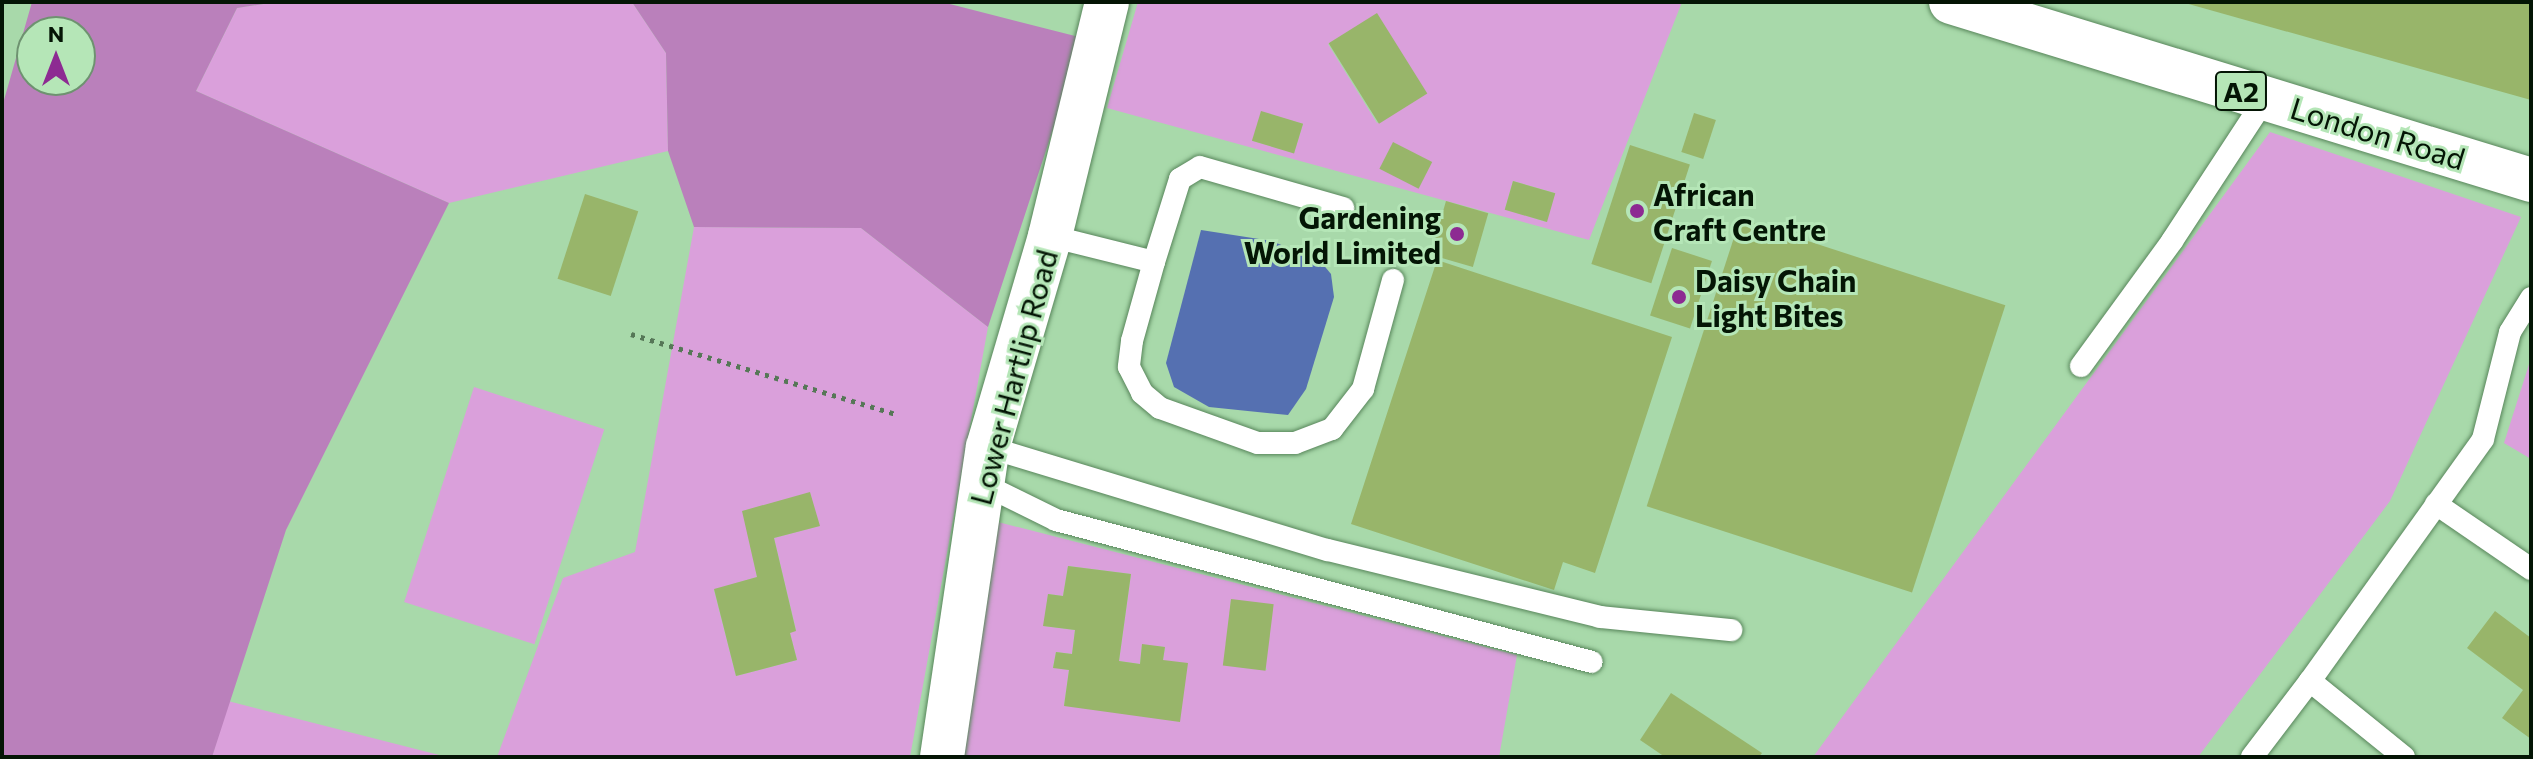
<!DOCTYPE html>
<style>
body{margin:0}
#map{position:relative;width:2533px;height:759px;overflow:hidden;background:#a8d9aa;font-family:Commissioner,sans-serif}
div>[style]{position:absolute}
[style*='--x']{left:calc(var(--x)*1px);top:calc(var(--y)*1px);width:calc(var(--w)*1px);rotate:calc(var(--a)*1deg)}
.green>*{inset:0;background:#daa0db;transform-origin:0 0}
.forest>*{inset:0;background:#ba80bb}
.water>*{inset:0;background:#5570b1}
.building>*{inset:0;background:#98b56a;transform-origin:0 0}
.path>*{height:5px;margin-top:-2.5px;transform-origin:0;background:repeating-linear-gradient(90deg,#567757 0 4px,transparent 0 10px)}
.roads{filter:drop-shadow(0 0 2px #58865b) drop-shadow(0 0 2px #58865b)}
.service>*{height:22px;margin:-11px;padding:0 11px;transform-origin:11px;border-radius:11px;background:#fff}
.tertiary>*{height:44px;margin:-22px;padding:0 22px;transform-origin:22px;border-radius:22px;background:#fff}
.primary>*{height:44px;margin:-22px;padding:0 22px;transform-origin:22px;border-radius:22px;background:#fff}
.dots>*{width:22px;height:22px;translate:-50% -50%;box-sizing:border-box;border:4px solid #b5e6b7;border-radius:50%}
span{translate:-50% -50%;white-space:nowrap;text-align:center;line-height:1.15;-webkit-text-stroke:6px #b5e6b7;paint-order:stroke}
.shield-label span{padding:2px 6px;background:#b5e6b7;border:2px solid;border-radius:6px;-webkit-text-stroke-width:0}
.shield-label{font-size:28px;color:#041505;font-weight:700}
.street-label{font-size:30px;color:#041505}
.poi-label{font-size:30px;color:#041505;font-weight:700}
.left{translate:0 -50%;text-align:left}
.right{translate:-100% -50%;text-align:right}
.frame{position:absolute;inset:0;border:4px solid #041505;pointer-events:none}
.north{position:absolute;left:16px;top:16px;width:80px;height:80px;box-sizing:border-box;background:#b5e6b7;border:2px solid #6e9270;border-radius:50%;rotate:0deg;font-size:22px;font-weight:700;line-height:32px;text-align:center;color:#041505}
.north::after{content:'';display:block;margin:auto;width:28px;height:36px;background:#8d2a92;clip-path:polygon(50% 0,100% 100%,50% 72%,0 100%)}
</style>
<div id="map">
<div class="green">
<i style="clip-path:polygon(276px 2px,632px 2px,666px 53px,668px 151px,449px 203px,196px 91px,237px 8px)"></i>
<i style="clip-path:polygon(evenodd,1138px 2px,1682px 2px,1589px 240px,1107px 108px,1138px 2px,1377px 14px,1426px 93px,1377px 123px,1328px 44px,1377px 14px,1138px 2px,1262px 112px,1303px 124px,1294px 153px,1253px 141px,1262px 112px,1138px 2px,1513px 181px,1555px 193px,1546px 222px,1505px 209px,1513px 181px)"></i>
<i style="clip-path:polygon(2270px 132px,2521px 217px,2390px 501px,2198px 757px,1813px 757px)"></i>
<i style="clip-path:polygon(evenodd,694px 227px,861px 228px,988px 327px,910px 757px,497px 757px,563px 578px,635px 552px,694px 227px,810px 493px,819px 526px,774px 538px,796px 630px,790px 633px,797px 660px,736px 676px,714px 590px,757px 577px,743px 511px,810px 493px)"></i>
<i style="clip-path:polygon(2531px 358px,2531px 459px,2504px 443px)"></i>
<i style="left:474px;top:387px;width:137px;height:226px;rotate:18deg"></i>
<i style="clip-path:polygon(evenodd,998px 522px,1517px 655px,1499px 757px,963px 757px,998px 522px,1068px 566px,1131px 574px,1119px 661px,1140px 664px,1142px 645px,1165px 647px,1163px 660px,1064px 705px,1069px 670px,1053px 667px,1056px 652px,1072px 654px,1075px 630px,1044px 626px,1048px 594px,1063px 596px,1068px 566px,998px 522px,1231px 600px,1267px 670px,1225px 665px,1231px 600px)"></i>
<i style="clip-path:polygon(228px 701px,447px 757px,212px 757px)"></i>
</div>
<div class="forest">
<i style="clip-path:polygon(evenodd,32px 2px,276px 2px,237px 8px,196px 91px,449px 203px,286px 530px,212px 757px,2px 757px,2px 107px,32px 2px,32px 32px,80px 32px,80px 80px,32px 80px,32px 32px)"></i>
<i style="clip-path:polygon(632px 2px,942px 2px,1083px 38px,988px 327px,861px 228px,694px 227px,668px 151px,666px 53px)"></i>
</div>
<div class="water">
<i style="clip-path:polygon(1201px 230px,1272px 241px,1321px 262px,1331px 274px,1334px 297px,1306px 389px,1288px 415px,1209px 407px,1174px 387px,1166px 363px)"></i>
</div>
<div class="building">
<i style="clip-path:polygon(2531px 2px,2531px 100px,2185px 3px,2185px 2px)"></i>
<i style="left:1377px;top:13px;width:95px;height:57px;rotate:58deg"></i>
<i style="left:1261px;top:111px;width:44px;height:31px;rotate:17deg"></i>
<i style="left:1694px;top:113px;width:23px;height:41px;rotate:18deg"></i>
<i style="left:1393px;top:142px;width:44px;height:30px;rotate:27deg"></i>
<i style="left:1630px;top:145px;width:63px;height:125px;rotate:18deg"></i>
<i style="left:1513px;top:181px;width:44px;height:30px;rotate:16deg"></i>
<i style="left:585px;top:194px;width:56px;height:89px;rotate:18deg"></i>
<i style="left:1446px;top:201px;width:44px;height:56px;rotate:16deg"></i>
<i style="left:1740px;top:219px;width:279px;height:302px;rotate:18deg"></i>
<i style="left:1672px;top:248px;width:42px;height:71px;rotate:18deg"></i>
<i style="clip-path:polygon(1437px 260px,1672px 337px,1595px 573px,1563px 562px,1554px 590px,1351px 524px)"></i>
<i style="clip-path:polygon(810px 492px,820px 526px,774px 538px,796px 631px,790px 633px,797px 660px,736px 676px,714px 589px,757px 577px,742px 511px)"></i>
<i style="clip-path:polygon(1068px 566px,1131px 574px,1119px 661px,1140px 664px,1142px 644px,1165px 647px,1163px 660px,1188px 663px,1180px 722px,1064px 706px,1069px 670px,1053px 668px,1056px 652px,1072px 654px,1075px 630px,1043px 626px,1048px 594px,1063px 596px)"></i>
<i style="left:1231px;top:599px;width:43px;height:67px;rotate:7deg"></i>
<i style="clip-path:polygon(2495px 611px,2531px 638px,2531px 739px,2502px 718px,2523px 690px,2467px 648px)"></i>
<i style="clip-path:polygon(1671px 693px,1762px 753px,1759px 757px,1665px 757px,1640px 740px)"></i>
</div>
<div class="path">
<i style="--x:631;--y:334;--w:277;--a:16.8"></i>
</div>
<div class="roads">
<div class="service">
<i style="--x:1050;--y:236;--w:107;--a:14"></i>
<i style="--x:1154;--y:262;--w:82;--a:105.6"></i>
<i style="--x:1132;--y:341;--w:26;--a:97"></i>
<i style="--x:1129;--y:367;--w:29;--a:63"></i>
<i style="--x:1142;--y:393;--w:23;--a:40"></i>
<i style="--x:1160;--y:408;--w:104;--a:19.7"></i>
<i style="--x:1258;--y:443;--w:37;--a:0"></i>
<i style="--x:1295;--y:443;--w:40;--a:-21"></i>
<i style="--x:1332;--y:429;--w:51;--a:-52.2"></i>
<i style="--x:1363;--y:389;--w:113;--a:-74.6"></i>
<i style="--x:1154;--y:262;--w:87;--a:-72.6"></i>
<i style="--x:1180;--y:179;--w:23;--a:-31"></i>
<i style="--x:1200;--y:167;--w:149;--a:16"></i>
<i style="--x:2081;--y:366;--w:155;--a:-53.9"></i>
<i style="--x:2172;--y:241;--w:170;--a:-56.8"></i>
<i style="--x:988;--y:447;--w:355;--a:16.9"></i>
<i style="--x:1328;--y:550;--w:280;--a:13.8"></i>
<i style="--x:1600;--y:617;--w:132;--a:5.7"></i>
<i style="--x:981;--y:483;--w:84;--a:26.3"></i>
<i style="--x:1056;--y:520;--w:554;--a:14.84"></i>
<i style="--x:2436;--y:504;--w:115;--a:34.4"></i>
<i style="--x:2252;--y:757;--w:96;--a:-52.7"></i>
<i style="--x:2404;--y:757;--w:121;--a:-141"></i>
<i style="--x:2310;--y:681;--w:297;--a:-54.4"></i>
<i style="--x:2483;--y:439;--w:110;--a:-75.8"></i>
<i style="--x:2510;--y:332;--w:40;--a:-58"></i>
</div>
<div class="tertiary">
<i style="--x:942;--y:757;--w:313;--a:-81.6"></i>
<i style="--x:988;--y:447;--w:220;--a:-73.6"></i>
<i style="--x:1050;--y:236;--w:241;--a:-76.3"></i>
</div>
<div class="primary">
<i style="--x:1951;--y:2;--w:607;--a:17.06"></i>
</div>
</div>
<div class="dots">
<i style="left:1637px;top:211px;background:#8d2a92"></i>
<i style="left:1457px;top:234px;background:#8d2a92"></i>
<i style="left:1679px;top:297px;background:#8d2a92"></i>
</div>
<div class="shield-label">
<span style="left:2241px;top:91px">A2</span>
</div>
<div class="street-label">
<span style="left:2378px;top:133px;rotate:17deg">London Road</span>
<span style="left:1013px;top:377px;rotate:-75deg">Lower Hartlip Road</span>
</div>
<div class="poi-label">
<span class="left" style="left:1653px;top:211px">African<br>Craft Centre</span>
<span class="right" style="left:1441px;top:234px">Gardening<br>World Limited</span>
<span class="left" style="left:1695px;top:297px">Daisy Chain<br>Light Bites</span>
</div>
<div class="frame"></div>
<div class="north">N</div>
</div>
